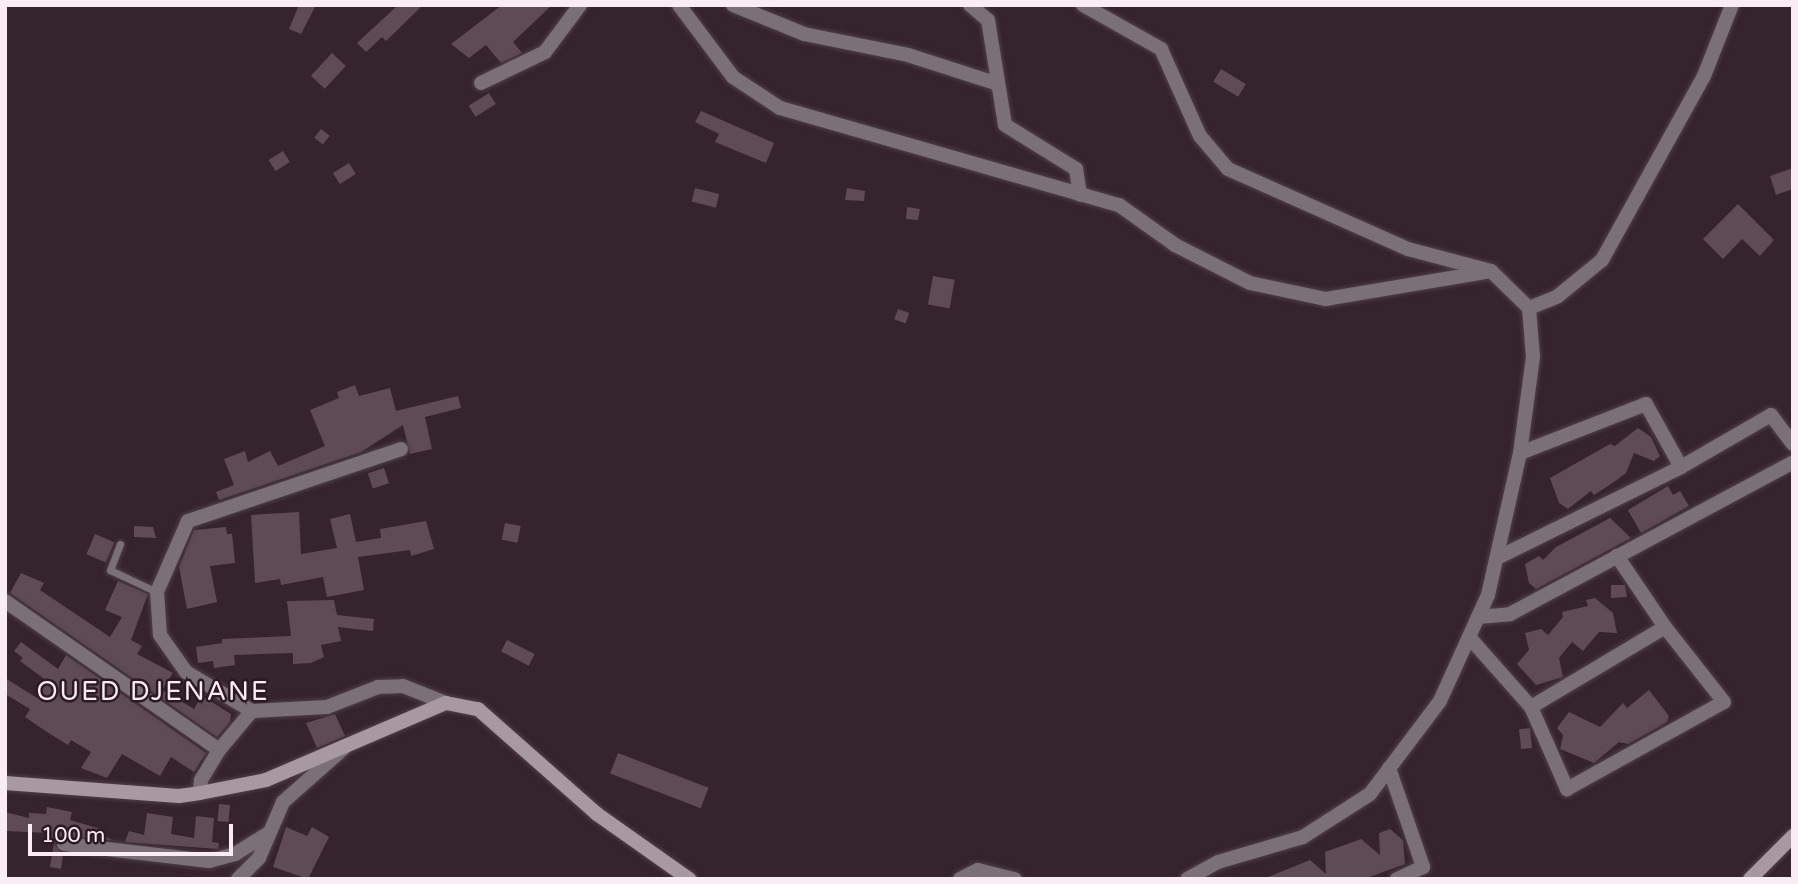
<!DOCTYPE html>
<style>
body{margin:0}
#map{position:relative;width:1798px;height:884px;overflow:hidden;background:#35232d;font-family:"Varela Round",sans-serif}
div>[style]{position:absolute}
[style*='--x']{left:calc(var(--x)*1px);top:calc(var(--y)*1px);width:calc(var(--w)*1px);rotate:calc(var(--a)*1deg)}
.building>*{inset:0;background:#5f4b56;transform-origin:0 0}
.roads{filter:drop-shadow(0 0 2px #503f49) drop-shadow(0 0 2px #503f49)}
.lane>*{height:7px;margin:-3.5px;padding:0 3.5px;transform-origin:3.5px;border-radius:3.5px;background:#7a7075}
.street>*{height:14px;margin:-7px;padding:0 7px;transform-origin:7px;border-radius:7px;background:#7a7075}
.secondary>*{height:14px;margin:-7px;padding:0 7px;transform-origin:7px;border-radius:7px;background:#a898a0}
span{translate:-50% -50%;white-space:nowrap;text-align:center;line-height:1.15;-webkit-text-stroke:5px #2b1923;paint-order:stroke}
.quarter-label{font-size:26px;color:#f9ecf2;letter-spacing:2px}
.frame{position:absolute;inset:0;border:7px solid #f9ecf2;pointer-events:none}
.scale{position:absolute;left:28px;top:824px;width:205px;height:32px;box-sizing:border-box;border:4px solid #f9ecf2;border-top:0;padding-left:9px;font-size:21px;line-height:24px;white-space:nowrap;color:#f9ecf2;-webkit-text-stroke:5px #2b1923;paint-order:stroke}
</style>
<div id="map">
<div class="building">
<i style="clip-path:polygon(299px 5px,316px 5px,301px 34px,289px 29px)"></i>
<i style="clip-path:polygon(398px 5px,423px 5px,386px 41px,382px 37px,366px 52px,357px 43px)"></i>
<i style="clip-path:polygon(502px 5px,552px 5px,513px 42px,522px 53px,501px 63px,486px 45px,469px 58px,451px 44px)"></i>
<i style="left:332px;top:53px;width:19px;height:31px;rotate:43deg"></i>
<i style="left:1221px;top:69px;width:29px;height:15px;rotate:31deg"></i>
<i style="left:489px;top:93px;width:13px;height:24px;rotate:58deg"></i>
<i style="clip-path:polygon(701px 111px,774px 143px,766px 163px,715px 142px,719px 134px,695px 122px)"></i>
<i style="left:321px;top:129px;width:11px;height:11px;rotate:38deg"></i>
<i style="left:283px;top:151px;width:13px;height:17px;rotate:58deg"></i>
<i style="left:349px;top:163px;width:13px;height:19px;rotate:58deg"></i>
<i style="clip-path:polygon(1793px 168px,1793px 189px,1776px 195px,1770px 176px)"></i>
<i style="left:695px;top:188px;width:25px;height:14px;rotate:14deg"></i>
<i style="clip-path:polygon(847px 188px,865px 191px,864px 201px,845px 200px)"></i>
<i style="clip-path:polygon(1738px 204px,1774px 240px,1760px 256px,1742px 239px,1723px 259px,1703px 239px)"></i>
<i style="clip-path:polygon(907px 207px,920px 209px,918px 220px,906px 219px)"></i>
<i style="left:933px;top:276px;width:22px;height:29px;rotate:10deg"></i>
<i style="left:898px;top:309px;width:12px;height:11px;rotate:20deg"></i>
<i style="clip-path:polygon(355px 385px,359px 396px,390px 388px,396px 411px,458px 396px,461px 408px,425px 417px,432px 449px,410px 454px,403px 425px,361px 452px,219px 500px,216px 492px,234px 485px,224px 459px,245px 451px,248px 462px,270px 451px,278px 466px,325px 446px,310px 410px,339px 398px,337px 392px)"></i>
<i style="clip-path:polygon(1638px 428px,1651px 437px,1660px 456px,1654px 461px,1634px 453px,1626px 473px,1614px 482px,1594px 495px,1591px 491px,1568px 509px,1559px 503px,1550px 478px,1610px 444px,1615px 446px)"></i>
<i style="left:384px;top:468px;width:16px;height:17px;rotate:72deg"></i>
<i style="clip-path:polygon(1668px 486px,1673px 495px,1680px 491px,1689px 506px,1641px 533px,1628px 510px)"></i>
<i style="clip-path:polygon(299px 512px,301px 554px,337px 548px,330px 519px,350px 514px,356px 542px,381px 538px,380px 529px,426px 521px,434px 549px,411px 556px,410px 550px,358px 557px,364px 590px,327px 597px,323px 577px,281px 585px,280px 579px,255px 583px,251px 515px)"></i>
<i style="clip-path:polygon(1610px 518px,1631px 538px,1536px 589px,1529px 583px,1525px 564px,1539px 556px,1543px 560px,1556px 547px)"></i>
<i style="left:505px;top:523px;width:16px;height:17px;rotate:11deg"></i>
<i style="clip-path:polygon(134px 526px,153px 527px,156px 538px,134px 537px)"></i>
<i style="clip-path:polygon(226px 527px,227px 534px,232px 534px,235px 563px,210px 566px,217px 602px,187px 609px,179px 567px,194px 530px)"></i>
<i style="left:95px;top:534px;width:21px;height:22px;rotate:23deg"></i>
<i style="clip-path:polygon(21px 573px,44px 583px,40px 590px,110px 637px,122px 617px,105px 610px,118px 581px,148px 594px,131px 640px,142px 646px,137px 654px,173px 673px,162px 690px,194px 709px,202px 696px,231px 714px,230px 722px,217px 737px,10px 593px)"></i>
<i style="clip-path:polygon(1611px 585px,1625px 585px,1627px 597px,1611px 598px)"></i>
<i style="clip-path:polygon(1595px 598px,1613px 613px,1617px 633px,1599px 632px,1583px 651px,1572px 642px,1559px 658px,1563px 677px,1536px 685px,1517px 664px,1529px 650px,1525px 633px,1541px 629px,1548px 635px,1563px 617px,1562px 612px,1588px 606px,1586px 600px)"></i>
<i style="clip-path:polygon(334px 600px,337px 615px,374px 619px,373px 631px,338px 627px,341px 641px,321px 645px,324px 657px,311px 663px,293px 664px,293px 653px,234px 655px,235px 665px,214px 668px,213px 661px,198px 663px,196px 647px,222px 643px,222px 639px,291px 636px,287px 601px)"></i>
<i style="left:507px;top:640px;width:31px;height:13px;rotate:27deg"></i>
<i style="clip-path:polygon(21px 642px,58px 669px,66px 655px,206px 753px,194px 772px,171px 757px,160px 776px,122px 754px,107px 778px,81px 768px,91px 752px,71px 740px,68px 745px,50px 734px,25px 717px,30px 709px,5px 694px,5px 678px,37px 698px,47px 681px,20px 661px,23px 658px,14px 651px)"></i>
<i style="clip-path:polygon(1649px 690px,1669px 716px,1667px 722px,1628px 744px,1619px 742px,1594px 763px,1560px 749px,1563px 735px,1557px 728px,1569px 712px,1600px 727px,1623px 703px,1627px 708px)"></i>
<i style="clip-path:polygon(335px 714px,345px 736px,317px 748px,306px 723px)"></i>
<i style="left:1530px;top:728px;width:20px;height:11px;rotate:84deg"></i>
<i style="left:618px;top:753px;width:97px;height:22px;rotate:21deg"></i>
<i style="left:219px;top:804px;width:11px;height:17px;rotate:5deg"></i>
<i style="clip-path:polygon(47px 807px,72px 812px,70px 820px,104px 830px,103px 835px,112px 840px,60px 836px,54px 844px,63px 854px,61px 869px,50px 867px,54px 843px,47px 842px,49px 833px,5px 831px,5px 812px,29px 818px,29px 813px,46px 814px)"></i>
<i style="clip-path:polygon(147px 813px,173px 817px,171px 834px,194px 838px,196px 816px,214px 818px,212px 842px,219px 843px,218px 849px,125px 842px,129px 831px,144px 835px)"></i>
<i style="clip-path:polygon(286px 827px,307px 836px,312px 827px,329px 837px,308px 879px,273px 867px)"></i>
<i style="clip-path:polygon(1390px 829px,1403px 840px,1405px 864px,1364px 879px,1263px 879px,1310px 860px,1326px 874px,1325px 852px,1361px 839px,1380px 855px,1379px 833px)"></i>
</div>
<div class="roads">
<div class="lane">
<i style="--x:120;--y:544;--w:28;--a:111"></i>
<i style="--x:110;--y:570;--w:52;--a:25.1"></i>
</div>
<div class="street">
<i style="--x:679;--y:5;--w:90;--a:53.1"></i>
<i style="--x:733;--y:77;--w:56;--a:33.4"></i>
<i style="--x:780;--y:108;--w:353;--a:16"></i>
<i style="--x:1119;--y:205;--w:69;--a:35.5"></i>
<i style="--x:1175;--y:245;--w:84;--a:26.9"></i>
<i style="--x:1250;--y:283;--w:78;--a:11.9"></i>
<i style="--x:1326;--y:299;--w:162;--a:-9.6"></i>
<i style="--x:733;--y:5;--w:77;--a:22.2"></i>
<i style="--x:804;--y:34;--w:106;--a:11.4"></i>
<i style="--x:908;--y:55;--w:91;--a:17.8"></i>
<i style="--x:970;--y:5;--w:23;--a:40"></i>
<i style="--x:988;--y:20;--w:106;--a:80.8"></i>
<i style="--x:1005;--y:125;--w:84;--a:31.8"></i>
<i style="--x:1076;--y:169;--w:26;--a:81"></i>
<i style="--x:1083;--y:5;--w:90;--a:29.4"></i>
<i style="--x:1161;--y:49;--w:95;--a:65.9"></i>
<i style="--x:1200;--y:136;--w:43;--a:49.7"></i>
<i style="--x:1228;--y:169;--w:197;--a:24"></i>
<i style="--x:1408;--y:249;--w:86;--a:14.8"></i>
<i style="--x:1491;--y:271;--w:53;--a:44.2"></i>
<i style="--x:1529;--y:308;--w:49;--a:85.3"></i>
<i style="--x:1533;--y:357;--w:97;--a:97.7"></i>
<i style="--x:1520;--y:453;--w:146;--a:102.7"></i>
<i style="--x:1488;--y:595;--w:116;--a:114.4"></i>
<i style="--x:1440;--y:701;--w:116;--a:127"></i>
<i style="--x:1370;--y:794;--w:80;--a:147.3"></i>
<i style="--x:1303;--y:837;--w:89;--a:163.6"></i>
<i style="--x:1218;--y:862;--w:35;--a:151"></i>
<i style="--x:481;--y:83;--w:71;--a:-25.8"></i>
<i style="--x:545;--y:52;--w:59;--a:-53.3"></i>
<i style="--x:1529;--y:308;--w:31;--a:-22"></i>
<i style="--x:1558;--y:296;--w:57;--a:-39.3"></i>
<i style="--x:1602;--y:260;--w:210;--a:-61"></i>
<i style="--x:1704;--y:76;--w:76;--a:-68.5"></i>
<i style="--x:401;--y:449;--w:225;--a:161.3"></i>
<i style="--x:188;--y:521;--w:77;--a:113.6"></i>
<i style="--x:157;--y:592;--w:43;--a:86"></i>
<i style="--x:160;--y:635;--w:45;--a:54.9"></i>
<i style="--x:186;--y:672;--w:77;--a:30.6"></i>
<i style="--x:252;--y:711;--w:75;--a:-3.1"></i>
<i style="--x:327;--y:707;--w:55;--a:-21.4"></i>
<i style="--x:378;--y:687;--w:25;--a:-2"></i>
<i style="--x:403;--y:686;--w:46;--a:21.6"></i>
<i style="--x:1681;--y:467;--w:104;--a:-30"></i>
<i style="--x:1771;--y:415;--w:36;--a:53"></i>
<i style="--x:1497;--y:558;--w:205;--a:-26.3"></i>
<i style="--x:1681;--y:467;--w:72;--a:-119.1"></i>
<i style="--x:1646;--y:404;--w:135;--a:158.7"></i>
<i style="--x:5;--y:601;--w:261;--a:34.8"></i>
<i style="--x:1478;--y:617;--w:32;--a:-5"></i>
<i style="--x:1510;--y:614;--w:321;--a:-28.2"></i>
<i style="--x:1469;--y:637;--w:94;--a:48.5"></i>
<i style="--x:1531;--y:707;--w:156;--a:-30.8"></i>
<i style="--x:1665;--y:627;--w:86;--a:-124.1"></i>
<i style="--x:1531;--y:707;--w:90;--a:66.3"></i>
<i style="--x:1567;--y:789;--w:179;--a:-29"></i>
<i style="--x:1724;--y:702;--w:95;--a:-128.2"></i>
<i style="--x:1389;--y:768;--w:105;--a:71"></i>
<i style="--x:1423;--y:867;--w:29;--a:155"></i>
<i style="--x:200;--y:793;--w:13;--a:-86"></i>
<i style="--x:201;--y:780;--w:35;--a:-59"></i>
<i style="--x:219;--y:750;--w:51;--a:-49.8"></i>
<i style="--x:64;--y:844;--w:146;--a:6.7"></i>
<i style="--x:209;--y:861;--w:27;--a:-15"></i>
<i style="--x:235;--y:854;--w:38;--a:-32"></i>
<i style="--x:238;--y:879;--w:30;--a:-45"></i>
<i style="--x:259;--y:858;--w:61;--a:-66.8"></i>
<i style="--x:283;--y:802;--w:83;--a:-41.6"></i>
<i style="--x:960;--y:879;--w:20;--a:-27"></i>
<i style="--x:978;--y:870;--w:38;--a:14"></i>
</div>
<div class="secondary">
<i style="--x:5;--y:783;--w:174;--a:4.3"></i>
<i style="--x:179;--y:796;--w:21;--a:-8"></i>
<i style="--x:200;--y:793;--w:67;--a:-11.1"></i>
<i style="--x:266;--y:780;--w:196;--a:-23.2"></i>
<i style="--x:446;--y:703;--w:33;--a:11"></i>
<i style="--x:478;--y:709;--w:159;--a:41.4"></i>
<i style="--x:597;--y:814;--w:113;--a:35.2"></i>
<i style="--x:1750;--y:879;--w:61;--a:-45"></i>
</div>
</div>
<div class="quarter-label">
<span style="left:153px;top:692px">OUED DJENANE</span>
</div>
<div class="frame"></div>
<div class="scale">100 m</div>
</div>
